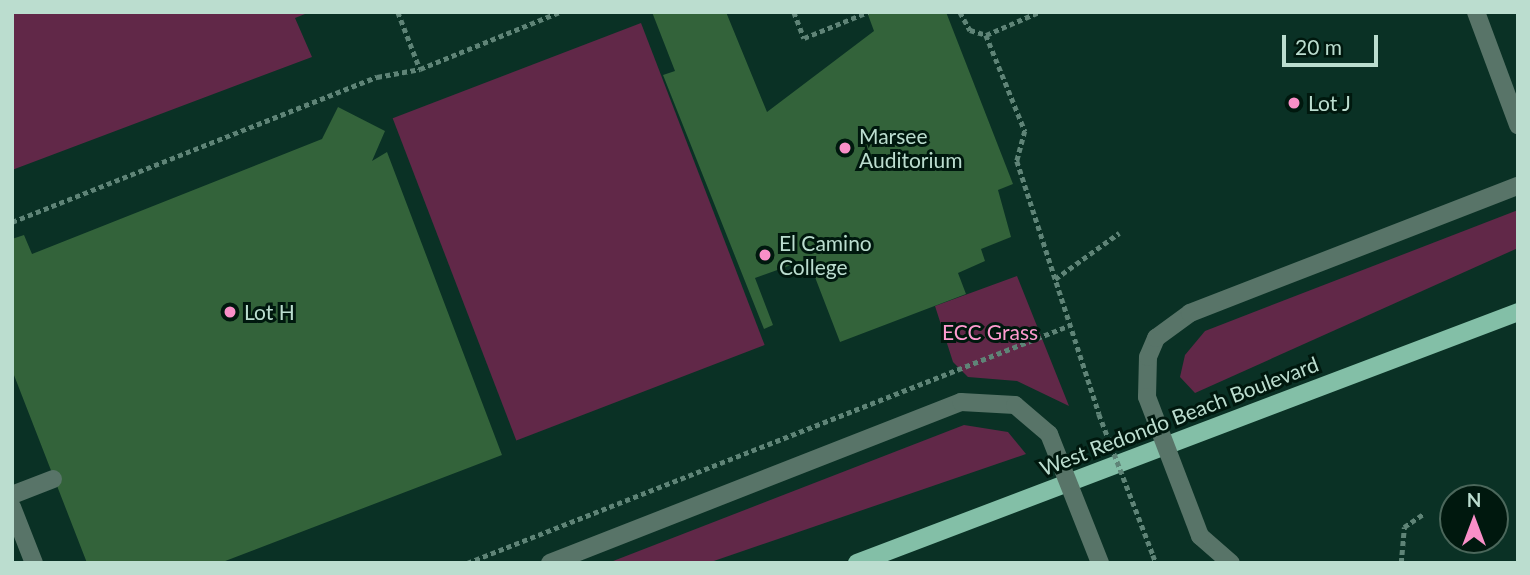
<!DOCTYPE html>
<style>
body{margin:0}
#map{position:relative;width:1530px;height:575px;overflow:hidden;background:#0a3125;font-family:Lato,sans-serif}
div>[style]{position:absolute}
[style*='--x']{left:calc(var(--x)*1px);top:calc(var(--y)*1px);width:calc(var(--w)*1px);rotate:calc(var(--a)*1deg)}
.green>*{inset:0;background:#612848;transform-origin:0 0}
.building>*{inset:0;background:#33633a}
.path>*{height:4.5px;margin-top:-2.25px;transform-origin:0;background:repeating-linear-gradient(90deg,#5f8477 0 5px,transparent 0 8.5px)}
.minor>*{height:18px;margin:-9px;padding:0 9px;transform-origin:9px;border-radius:9px;background:#587468}
.major>*{height:18px;margin:-9px;padding:0 9px;transform-origin:9px;border-radius:9px;background:#83bfa7}
.path-bridge>*{height:4.5px;margin-top:-2.25px;transform-origin:0;background:repeating-linear-gradient(90deg,#5f8477 0 5px,transparent 0 8.5px)}
.minor-bridge>*{height:18px;margin:-9px;padding:0 9px;transform-origin:9px;border-radius:9px;background:#587468}
.dots>*{width:19px;height:19px;translate:-50% -50%;box-sizing:border-box;border:4px solid #00180e;border-radius:50%}
span{translate:-50% -50%;white-space:nowrap;text-align:center;line-height:1.15;-webkit-text-stroke:6px #00180e;paint-order:stroke}
.poi-label{font-size:21px;color:#bbddcf}
.left{translate:0 -50%;text-align:left}
.park-label{font-size:21px;color:#fe9bd0}
.street-label{font-size:21px;color:#bbddcf}
.frame{position:absolute;inset:0;border:14px solid #bbddcf;pointer-events:none}
.north{position:absolute;left:1439px;top:484px;width:70px;height:70px;box-sizing:border-box;background:#00180e;border:2px solid #4b675b;border-radius:50%;rotate:0deg;font-size:19px;font-weight:700;line-height:28px;text-align:center;color:#bbddcf}
.north::after{content:'';display:block;margin:auto;width:24px;height:32px;background:#f98fc8;clip-path:polygon(50% 0,100% 100%,50% 72%,0 100%)}
.scale{position:absolute;left:1282px;top:35px;width:96px;height:32px;box-sizing:border-box;border:4px solid #bbddcf;border-top:0;padding-left:9px;font-size:21px;line-height:24px;white-space:nowrap;color:#bbddcf;-webkit-text-stroke:5px #00180e;paint-order:stroke}
</style>
<div id="map">
<div class="green">
<i style="clip-path:polygon(12px 12px,310px 12px,295px 18px,312px 57px,12px 170px)"></i>
<i style="left:641px;top:23px;width:345px;height:266px;rotate:69deg"></i>
<i style="clip-path:polygon(1518px 210px,1518px 248px,1195px 393px,1180px 377px,1185px 355px,1205px 331px)"></i>
<i style="clip-path:polygon(1017px 276px,1069px 406px,1017px 381px,968px 377px,953px 362px,935px 306px)"></i>
<i style="clip-path:polygon(964px 425px,1008px 432px,1026px 454px,708px 563px,608px 563px)"></i>
</div>
<div class="building">
<i style="clip-path:polygon(652px 12px,726px 12px,767px 112px,874px 31px,867px 12px,946px 12px,1013px 184px,998px 190px,1011px 237px,981px 249px,985px 261px,958px 273px,966px 294px,840px 342px,808px 259px,755px 278px,773px 325px,764px 329px,663px 75px,675px 71px)"></i>
<i style="clip-path:polygon(338px 107px,385px 131px,372px 161px,387px 152px,502px 455px,220px 563px,87px 563px,12px 370px,12px 239px,24px 235px,32px 254px,322px 139px)"></i>
</div>
<div class="path">
<i style="--x:398;--y:12;--w:61;--a:68.9"></i>
<i style="--x:794;--y:12;--w:28;--a:69"></i>
<i style="--x:804;--y:38;--w:69;--a:-22.1"></i>
<i style="--x:960;--y:12;--w:21;--a:61"></i>
<i style="--x:970;--y:30;--w:17;--a:17"></i>
<i style="--x:986;--y:35;--w:104;--a:67.9"></i>
<i style="--x:1025;--y:131;--w:31;--a:105"></i>
<i style="--x:1017;--y:161;--w:266;--a:72"></i>
<i style="--x:986;--y:35;--w:58;--a:-23.5"></i>
<i style="--x:12;--y:222;--w:393;--a:-21.7"></i>
<i style="--x:377;--y:77;--w:44;--a:-10.5"></i>
<i style="--x:420;--y:69;--w:151;--a:-22.2"></i>
<i style="--x:1055;--y:279;--w:79;--a:-35.7"></i>
<i style="--x:1153;--y:555;--w:9;--a:69"></i>
<i style="--x:467;--y:563;--w:646;--a:-21.52"></i>
<i style="--x:1401;--y:563;--w:36;--a:-85"></i>
<i style="--x:1404;--y:527;--w:25;--a:-34"></i>
</div>
<div class="minor">
<i style="--x:1476;--y:12;--w:121;--a:69.6"></i>
<i style="--x:1147;--y:397;--w:40;--a:-88.6"></i>
<i style="--x:1148;--y:357;--w:21;--a:-67"></i>
<i style="--x:1156;--y:338;--w:42;--a:-36.3"></i>
<i style="--x:1190;--y:313;--w:352;--a:-21.2"></i>
<i style="--x:12;--y:495;--w:44;--a:-21.3"></i>
<i style="--x:12;--y:507;--w:60;--a:68.6"></i>
<i style="--x:1200;--y:536;--w:41;--a:41.1"></i>
<i style="--x:550;--y:563;--w:441;--a:-21.4"></i>
<i style="--x:961;--y:402;--w:54;--a:3.2"></i>
<i style="--x:1015;--y:405;--w:45;--a:40.5"></i>
</div>
<div class="major">
<i style="--x:857;--y:563;--w:707;--a:-20.79"></i>
</div>
<div class="path-bridge">
<i style="--x:1099;--y:414;--w:151;--a:69"></i>
</div>
<div class="minor-bridge">
<i style="--x:1147;--y:397;--w:149;--a:69.1"></i>
<i style="--x:1049;--y:434;--w:139;--a:68.4"></i>
</div>
<div class="dots">
<i style="left:1294px;top:103px;background:#f98fc8"></i>
<i style="left:845px;top:148px;background:#f98fc8"></i>
<i style="left:765px;top:255px;background:#f98fc8"></i>
<i style="left:230px;top:312px;background:#f98fc8"></i>
</div>
<div class="poi-label">
<span class="left" style="left:1308px;top:103px">Lot J</span>
<span class="left" style="left:859px;top:148px">Marsee<br>Auditorium</span>
<span class="left" style="left:779px;top:255px">El Camino<br>College</span>
<span class="left" style="left:244px;top:312px">Lot H</span>
</div>
<div class="park-label">
<span style="left:990px;top:332px">ECC Grass</span>
</div>
<div class="street-label">
<span style="left:1179px;top:416px;rotate:-21deg">West Redondo Beach Boulevard</span>
</div>
<div class="frame"></div>
<div class="north">N</div>
<div class="scale">20 m</div>
</div>
